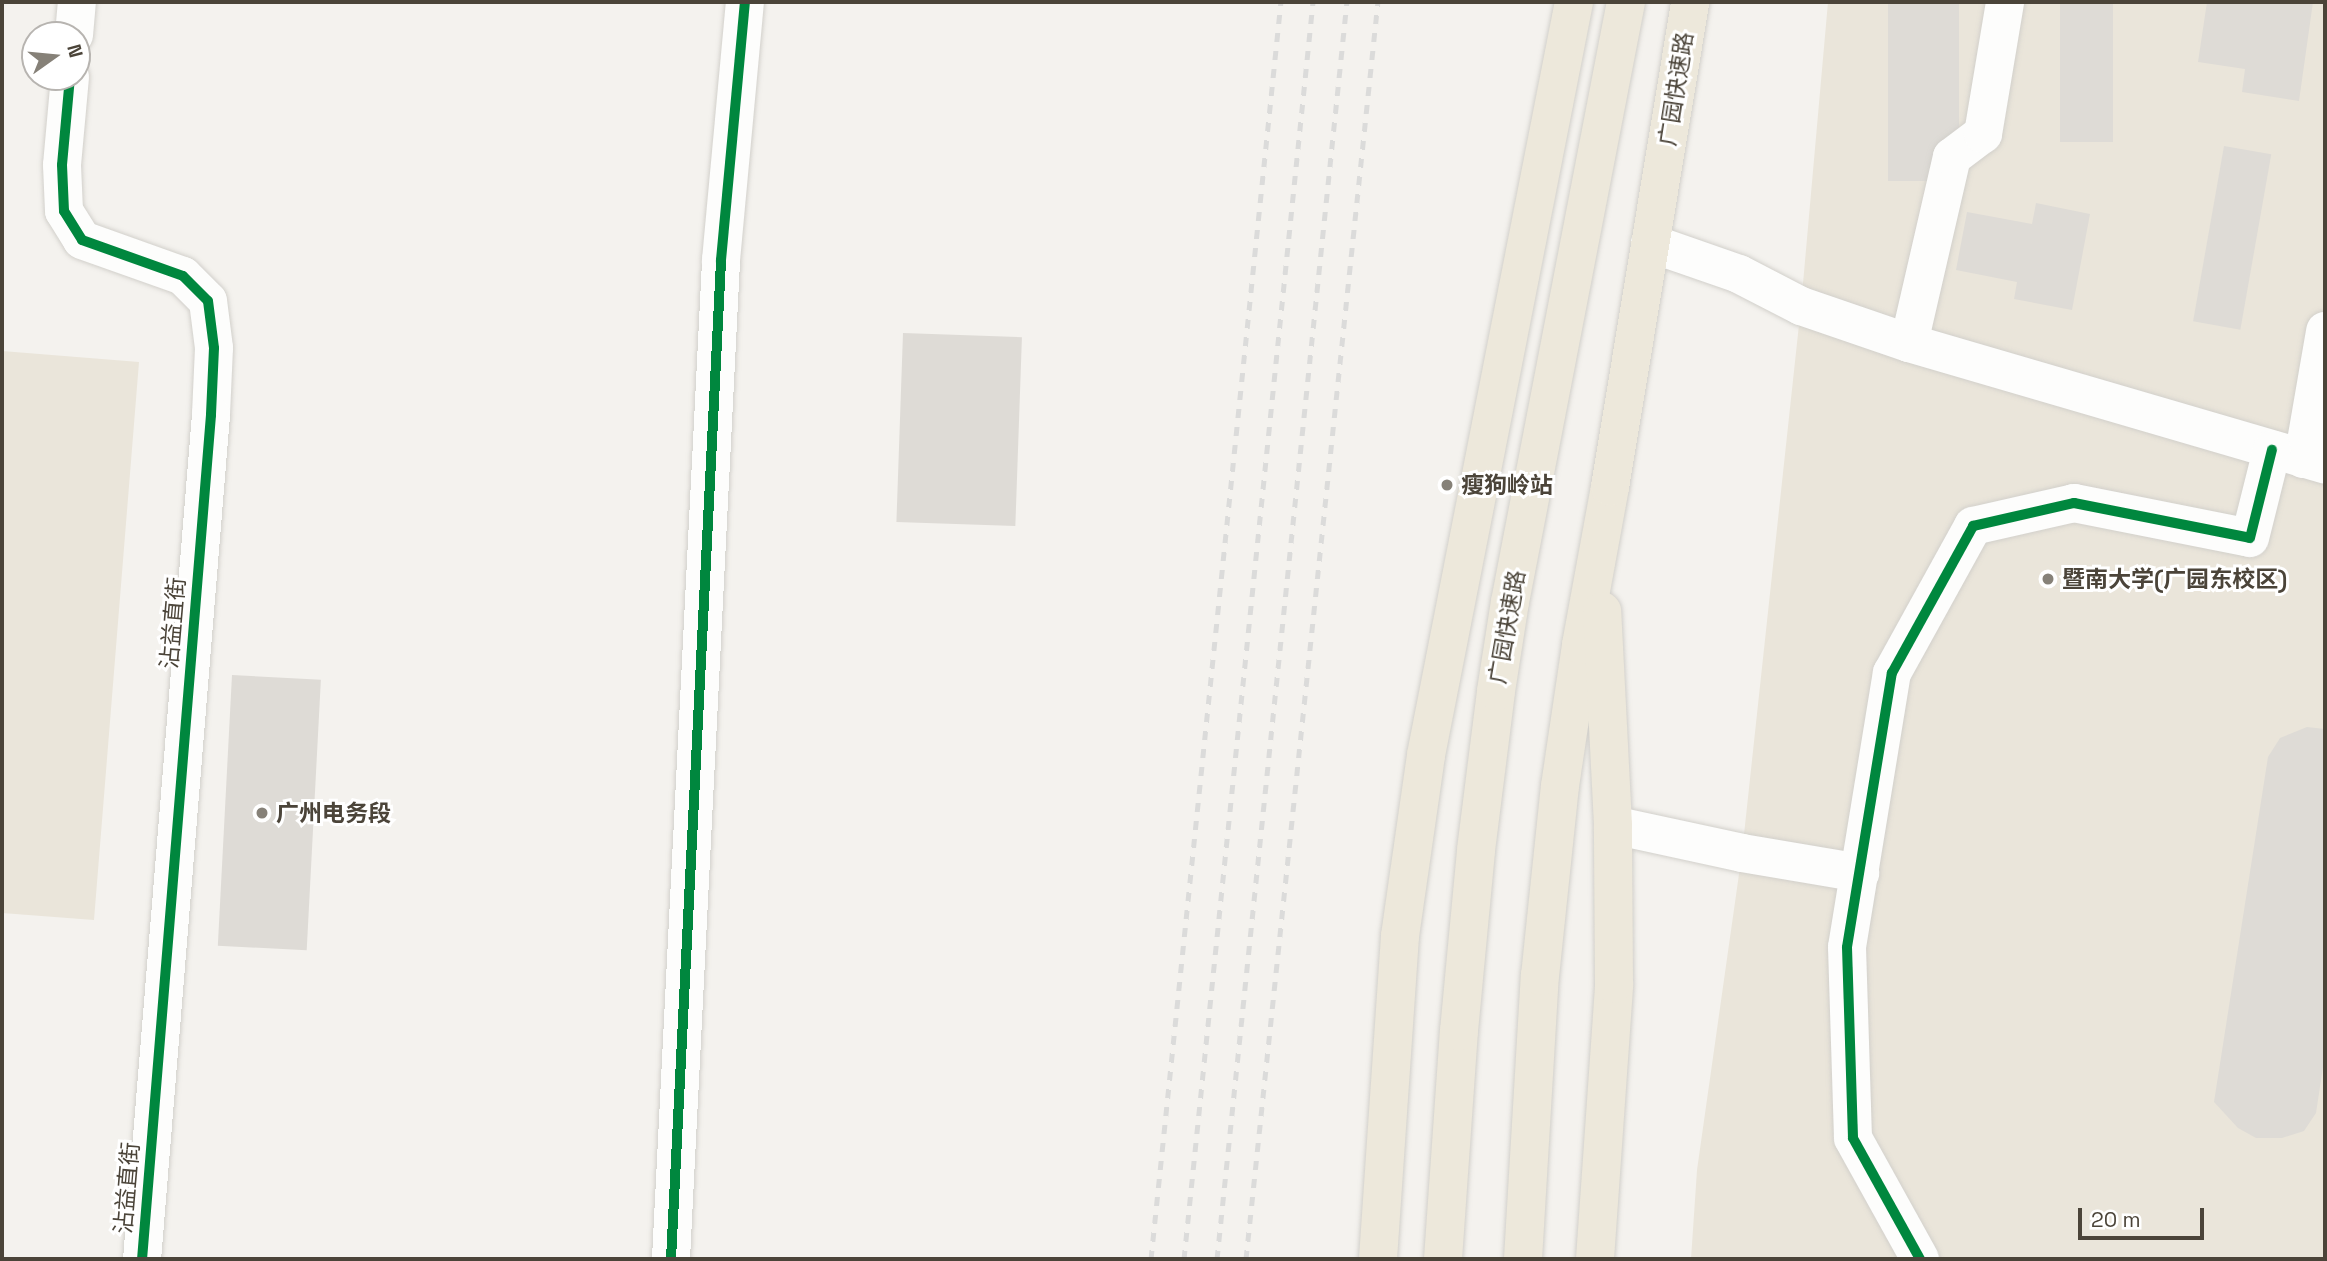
<!DOCTYPE html>
<meta charset="utf-8">
<style>
body{margin:0}
#map{position:relative;width:2327px;height:1261px;overflow:hidden;background:#f4f2ee;font-family:"Space Grotesk","Noto Sans SC",sans-serif}
div>[style]{position:absolute}
[style*='--x']{left:calc(var(--x)*1px);top:calc(var(--y)*1px);width:calc(var(--w)*1px);rotate:calc(var(--a)*1deg)}
.education>*{inset:0;background:#eae5da}
.building>*{inset:0;background:#dedbd6;transform-origin:0 0}
.roads{filter:drop-shadow(0 0 2px #d2d0cb) drop-shadow(0 0 2px #d2d0cb)}
.street>*{height:38px;margin:-19px;padding:0 19px;transform-origin:19px;border-radius:19px;background:#fdfdfc}
.highway>*{height:38px;margin:-19px;padding:0 19px;transform-origin:19px;border-radius:19px;background:#ede8db}
.rail>*{height:5px;margin-top:-2.5px;transform-origin:0;background:repeating-linear-gradient(90deg,#dbdbda 0 9px,transparent 0 18px)}
.cycleway>*{height:10px;margin:-5px;padding:0 5px;transform-origin:5px;border-radius:5px;background:#00873e}
.dots>*{width:19px;height:19px;translate:-50% -50%;box-sizing:border-box;border:4px solid #fff;border-radius:50%}
span{translate:-50% -50%;white-space:nowrap;text-align:center;line-height:1.15;-webkit-text-stroke:6px #fff;paint-order:stroke}
.street-label{font-size:23px;color:#4b4439}
.poi-label{font-size:23px;color:#4b4439;font-weight:700}
.left{translate:0 -50%;text-align:left}
.frame{position:absolute;inset:0;border:4px solid #4b4439;pointer-events:none}
.north{position:absolute;left:21px;top:21px;width:70px;height:70px;box-sizing:border-box;background:#fff;border:2px solid #b7b4b0;border-radius:50%;rotate:75deg;font-size:19px;font-weight:700;line-height:28px;text-align:center;color:#4b4439}
.north::after{content:'';display:block;margin:auto;width:24px;height:32px;background:#868178;clip-path:polygon(50% 0,100% 100%,50% 72%,0 100%)}
.scale{position:absolute;left:2078px;top:1208px;width:126px;height:32px;box-sizing:border-box;border:4px solid #4b4439;border-top:0;padding-left:9px;font-size:21px;line-height:24px;white-space:nowrap;color:#4b4439;-webkit-text-stroke:5px #fff;paint-order:stroke}
</style>
<div id="map">
<div class="education">
<i style="clip-path:polygon(1828px 2px,2325px 2px,2325px 1259px,1691px 1259px,1697px 1170px,1742px 853px,1801px 306px)"></i>
<i style="clip-path:polygon(2px 351px,139px 362px,94px 920px,2px 913px)"></i>
</div>
<div class="building">
<i style="left:1888px;top:2px;width:71px;height:179px"></i>
<i style="left:2060px;top:2px;width:53px;height:140px"></i>
<i style="clip-path:polygon(2207px 2px,2313px 2px,2299px 101px,2242px 92px,2245px 69px,2198px 62px)"></i>
<i style="left:2224px;top:146px;width:48px;height:178px;rotate:10deg"></i>
<i style="clip-path:polygon(2036px 203px,2090px 214px,2072px 310px,2014px 299px,2017px 282px,1956px 270px,1967px 212px,2032px 224px)"></i>
<i style="left:903px;top:333px;width:119px;height:189px;rotate:2deg"></i>
<i style="left:232px;top:675px;width:89px;height:271px;rotate:3deg"></i>
<i style="clip-path:polygon(2307px 727px,2325px 729px,2325px 1054px,2316px 1113px,2304px 1131px,2282px 1138px,2256px 1138px,2238px 1128px,2214px 1102px,2268px 757px,2280px 738px)"></i>
</div>
<div class="roads">
<div class="street">
<i style="--x:74;--y:35;--w:33;--a:-85"></i>
<i style="--x:70;--y:77;--w:88;--a:95.2"></i>
<i style="--x:62;--y:165;--w:46;--a:87.5"></i>
<i style="--x:64;--y:211;--w:34;--a:58"></i>
<i style="--x:82;--y:240;--w:107;--a:19.6"></i>
<i style="--x:183;--y:276;--w:35;--a:45"></i>
<i style="--x:208;--y:301;--w:47;--a:82.7"></i>
<i style="--x:214;--y:348;--w:67;--a:92.6"></i>
<i style="--x:211;--y:415;--w:847;--a:94.67"></i>
<i style="--x:1650;--y:243;--w:94;--a:19.2"></i>
<i style="--x:1739;--y:274;--w:70;--a:27.3"></i>
<i style="--x:1801;--y:306;--w:114;--a:18.9"></i>
<i style="--x:1909;--y:343;--w:434;--a:16.3"></i>
<i style="--x:1909;--y:343;--w:191;--a:-77"></i>
<i style="--x:1952;--y:157;--w:39;--a:-37"></i>
<i style="--x:1983;--y:134;--w:134;--a:-80.5"></i>
<i style="--x:2303;--y:459;--w:130;--a:-80.2"></i>
<i style="--x:1613;--y:825;--w:132;--a:12.2"></i>
<i style="--x:1742;--y:853;--w:120;--a:9.6"></i>
<i style="--x:671;--y:1259;--w:1000;--a:-87.13"></i>
<i style="--x:721;--y:260;--w:259;--a:-84.7"></i>
<i style="--x:1920;--y:1259;--w:138;--a:-119"></i>
<i style="--x:1853;--y:1138;--w:191;--a:-91.8"></i>
<i style="--x:1847;--y:947;--w:278;--a:-80.7"></i>
<i style="--x:1892;--y:673;--w:168;--a:-61.1"></i>
<i style="--x:1973;--y:526;--w:104;--a:-12.8"></i>
<i style="--x:2074;--y:503;--w:179;--a:11.2"></i>
<i style="--x:2250;--y:538;--w:91;--a:-76"></i>
</div>
<div class="highway">
<i style="--x:1378;--y:1259;--w:324;--a:-86.1"></i>
<i style="--x:1400;--y:936;--w:183;--a:-81.8"></i>
<i style="--x:1426;--y:755;--w:767;--a:-78.88"></i>
<i style="--x:1443;--y:1259;--w:229;--a:-86"></i>
<i style="--x:1459;--y:1031;--w:182;--a:-84.6"></i>
<i style="--x:1476;--y:850;--w:160;--a:-82.8"></i>
<i style="--x:1496;--y:691;--w:90;--a:-81.1"></i>
<i style="--x:1510;--y:602;--w:611;--a:-79.06"></i>
<i style="--x:1523;--y:1259;--w:284;--a:-86.6"></i>
<i style="--x:1540;--y:976;--w:191;--a:-84"></i>
<i style="--x:1560;--y:786;--w:143;--a:-81.5"></i>
<i style="--x:1581;--y:645;--w:161;--a:-79.6"></i>
<i style="--x:1610;--y:487;--w:492;--a:-80.6"></i>
<i style="--x:1595;--y:1259;--w:276;--a:-86"></i>
<i style="--x:1614;--y:984;--w:159;--a:-90.4"></i>
<i style="--x:1613;--y:825;--w:214;--a:-92.9"></i>
</div>
</div>
<div class="rail">
<i style="--x:1151;--y:1259;--w:1264;--a:-84.1"></i>
<i style="--x:1184;--y:1259;--w:1264;--a:-84.14"></i>
<i style="--x:1217;--y:1259;--w:1264;--a:-84.1"></i>
<i style="--x:1246;--y:1259;--w:1264;--a:-84.01"></i>
</div>
<div class="cycleway">
<i style="--x:70;--y:77;--w:88;--a:95.2"></i>
<i style="--x:62;--y:165;--w:46;--a:87.5"></i>
<i style="--x:64;--y:211;--w:34;--a:58"></i>
<i style="--x:82;--y:240;--w:107;--a:19.6"></i>
<i style="--x:183;--y:276;--w:35;--a:45"></i>
<i style="--x:208;--y:301;--w:47;--a:82.7"></i>
<i style="--x:214;--y:348;--w:67;--a:92.6"></i>
<i style="--x:211;--y:415;--w:847;--a:94.67"></i>
<i style="--x:671;--y:1259;--w:1000;--a:-87.13"></i>
<i style="--x:721;--y:260;--w:259;--a:-84.7"></i>
<i style="--x:1920;--y:1259;--w:138;--a:-119"></i>
<i style="--x:1853;--y:1138;--w:191;--a:-91.8"></i>
<i style="--x:1847;--y:947;--w:278;--a:-80.7"></i>
<i style="--x:1892;--y:673;--w:168;--a:-61.1"></i>
<i style="--x:1973;--y:526;--w:104;--a:-12.8"></i>
<i style="--x:2074;--y:503;--w:179;--a:11.2"></i>
<i style="--x:2250;--y:538;--w:91;--a:-76"></i>
</div>
<div class="dots">
<i style="left:1447px;top:485px;background:#868178"></i>
<i style="left:2048px;top:579px;background:#868178"></i>
<i style="left:262px;top:813px;background:#868178"></i>
</div>
<div class="street-label">
<span style="left:1676px;top:89px;rotate:-81deg">广园快速路</span>
<span style="left:173px;top:623px;rotate:-85deg">沾益直街</span>
<span style="left:1507px;top:627px;rotate:-80deg">广园快速路</span>
<span style="left:127px;top:1188px;rotate:-85deg">沾益直街</span>
</div>
<div class="poi-label">
<span class="left" style="left:1461px;top:485px">瘦狗岭站</span>
<span class="left" style="left:2062px;top:579px">暨南大学(广园东校区)</span>
<span class="left" style="left:276px;top:813px">广州电务段</span>
</div>
<div class="frame"></div>
<div class="north">N</div>
<div class="scale">20 m</div>
</div>
